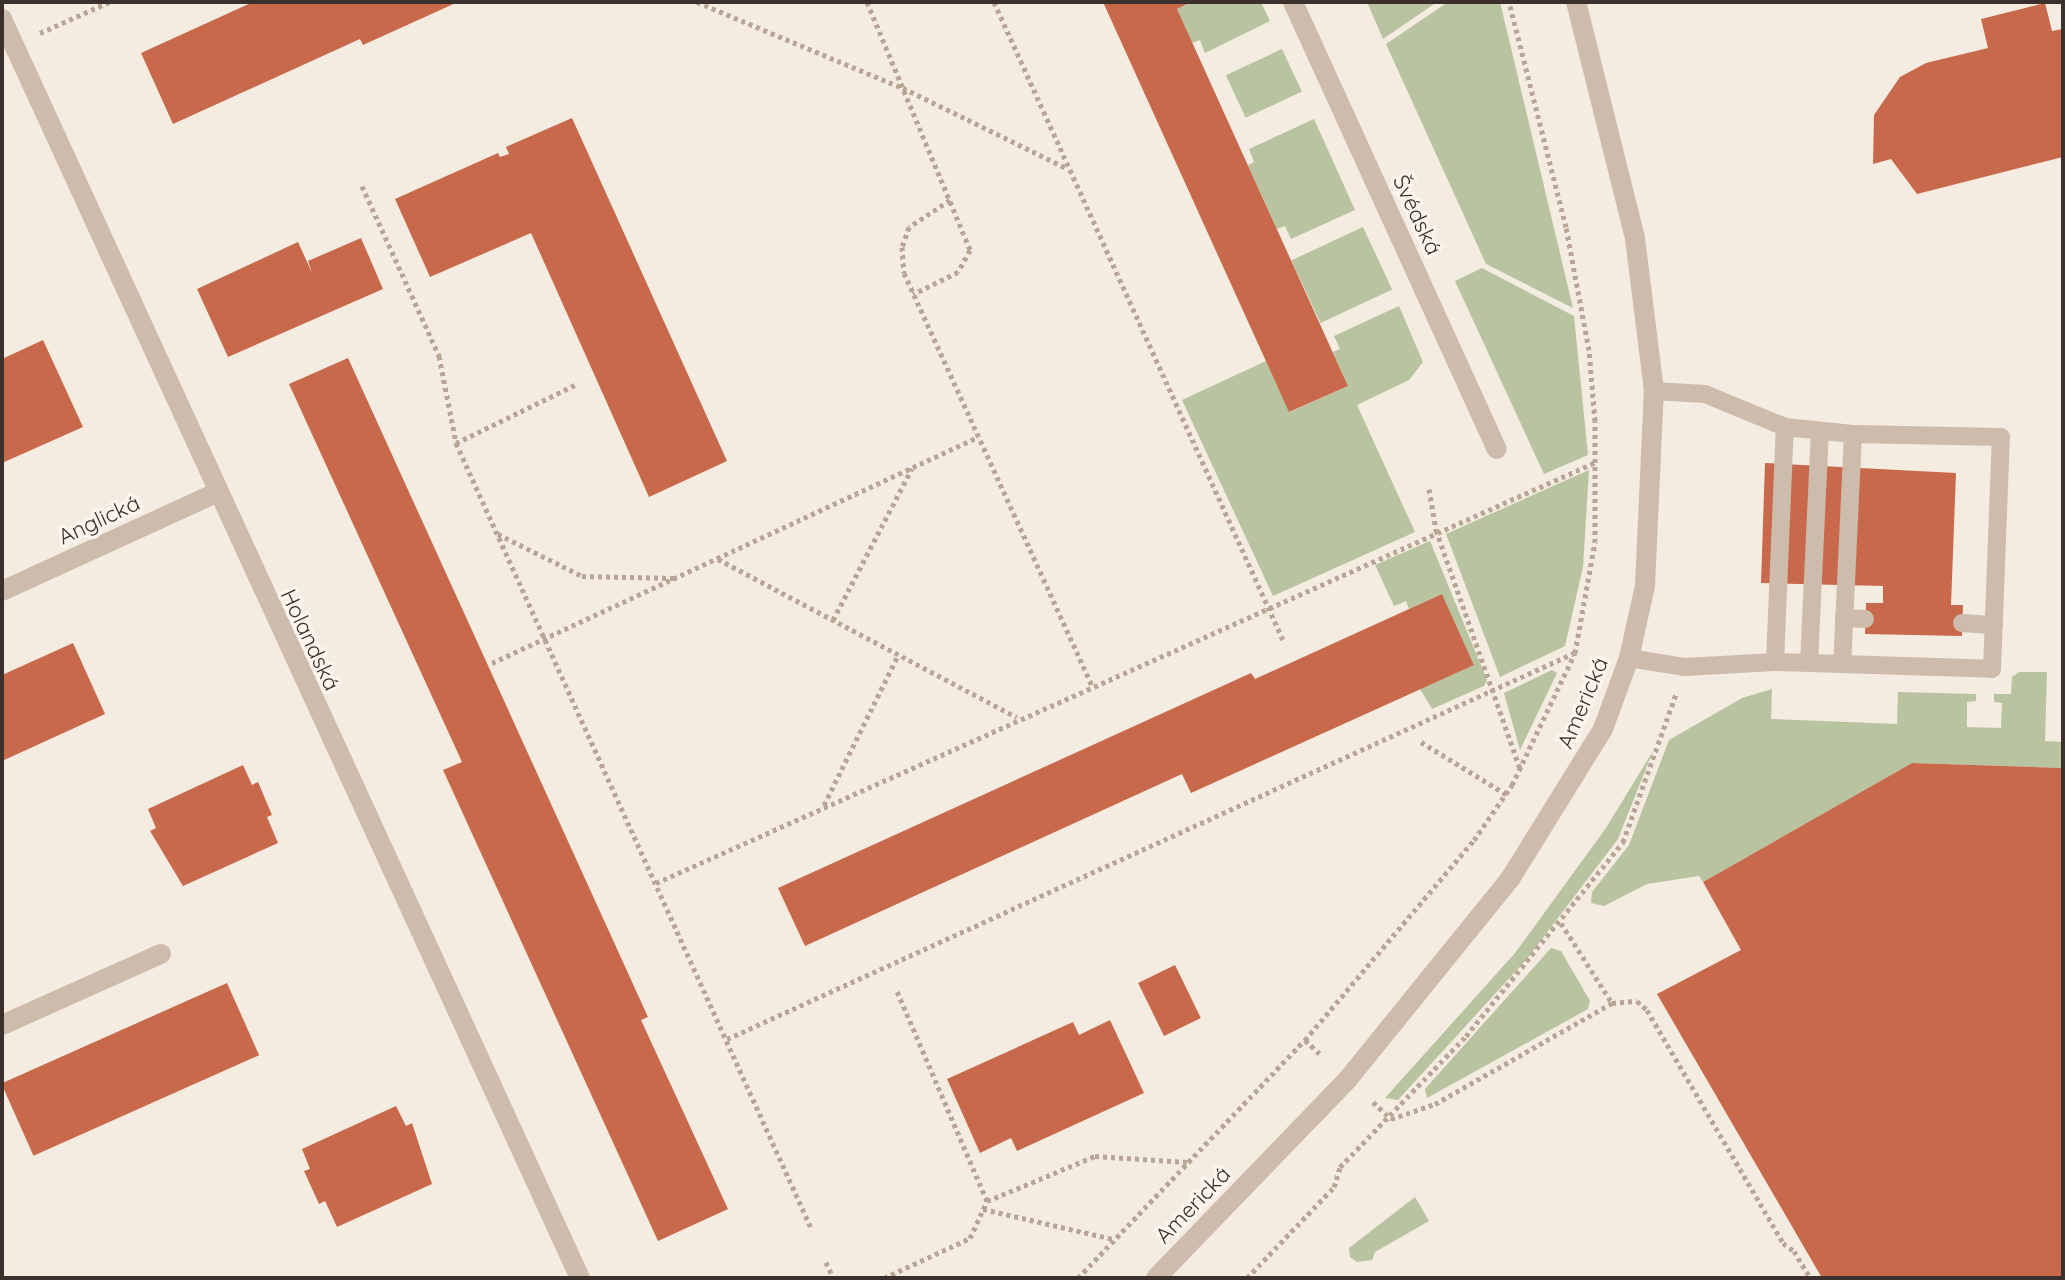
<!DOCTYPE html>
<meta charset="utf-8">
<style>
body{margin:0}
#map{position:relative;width:2065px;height:1280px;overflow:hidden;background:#f4ebe1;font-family:Quicksand,sans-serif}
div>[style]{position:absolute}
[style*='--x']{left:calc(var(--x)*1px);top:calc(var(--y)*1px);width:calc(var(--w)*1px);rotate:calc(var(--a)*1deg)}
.green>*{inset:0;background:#b8c4a0;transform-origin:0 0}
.building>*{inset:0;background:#c8694b;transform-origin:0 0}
.path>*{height:5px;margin-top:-2.5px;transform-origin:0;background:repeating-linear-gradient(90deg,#b9a596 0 4px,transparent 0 8px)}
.service>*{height:18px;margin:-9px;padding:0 9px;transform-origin:9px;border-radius:9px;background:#cdbbac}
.minor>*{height:20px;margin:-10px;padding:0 10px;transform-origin:10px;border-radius:10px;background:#cdbbac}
span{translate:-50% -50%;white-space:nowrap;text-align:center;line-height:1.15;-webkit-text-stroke:7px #fbf5ee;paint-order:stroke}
.street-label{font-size:22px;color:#3b302b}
.frame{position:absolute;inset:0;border:4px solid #3b302b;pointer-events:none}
</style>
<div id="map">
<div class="green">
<i style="clip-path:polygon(1191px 2px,1261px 2px,1270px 21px,1205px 53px,1200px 40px,1192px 43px,1177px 9px)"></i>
<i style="clip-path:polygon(1367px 2px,1437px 2px,1383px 39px)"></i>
<i style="clip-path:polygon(1448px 2px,1500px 2px,1573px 308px,1486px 264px,1386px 44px)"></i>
<i style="left:1282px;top:49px;width:47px;height:62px;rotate:65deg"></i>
<i style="clip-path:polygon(1314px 119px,1355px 210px,1291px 239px,1285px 226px,1277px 229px,1248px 165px,1254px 162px,1249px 149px)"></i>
<i style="left:1363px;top:227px;width:69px;height:79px;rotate:65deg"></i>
<i style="clip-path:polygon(1482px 268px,1574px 316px,1588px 455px,1544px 474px,1455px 281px)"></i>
<i style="clip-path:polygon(1399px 306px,1423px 362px,1409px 380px,1357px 405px,1415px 532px,1273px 596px,1182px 400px,1266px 361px,1290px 412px,1348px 386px,1333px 352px,1340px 349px,1334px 336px)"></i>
<i style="clip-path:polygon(1589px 470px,1583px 567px,1565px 646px,1500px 677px,1446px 534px)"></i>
<i style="clip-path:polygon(1430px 541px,1487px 680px,1484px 686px,1432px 709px,1420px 689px,1474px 665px,1442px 594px,1409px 609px,1406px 601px,1394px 606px,1375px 565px)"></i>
<i style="clip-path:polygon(1552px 670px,1557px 673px,1520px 750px,1504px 693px)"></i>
<i style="clip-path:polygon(2019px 672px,2047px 672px,2045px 741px,2063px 742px,2063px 768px,1912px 763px,1703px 882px,1699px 876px,1647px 884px,1604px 906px,1591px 903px,1592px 892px,1629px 845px,1669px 740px,1742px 698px,1772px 689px,1771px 719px,1897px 724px,1898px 692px,1976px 694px,1976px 701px,1967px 702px,1967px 727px,2001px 728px,2002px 703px,1994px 702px,1994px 694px,2011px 694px,2012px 677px)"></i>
<i style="clip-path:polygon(1653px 751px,1618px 839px,1526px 960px,1398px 1100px,1385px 1098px,1515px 953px,1606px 828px)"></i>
<i style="clip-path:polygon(1551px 948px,1561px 951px,1590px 1001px,1588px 1009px,1427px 1098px,1425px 1089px)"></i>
<i style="clip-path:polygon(1415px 1197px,1429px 1221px,1375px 1252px,1372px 1260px,1357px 1262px,1350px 1257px,1349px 1248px)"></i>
</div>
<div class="building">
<i style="clip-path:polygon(253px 2px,458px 2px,363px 45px,360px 39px,173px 124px,141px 53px)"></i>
<i style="clip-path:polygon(1103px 2px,1191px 2px,1177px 9px,1348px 386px,1289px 412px)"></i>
<i style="clip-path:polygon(2045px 3px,2052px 31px,2063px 29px,2063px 157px,1917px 194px,1891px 159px,1873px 164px,1874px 115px,1900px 77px,1926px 63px,1988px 48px,1981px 19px)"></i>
<i style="clip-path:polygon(572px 118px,727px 461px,649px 497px,531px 233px,430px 277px,395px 199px,498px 153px,500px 157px,509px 154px,506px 147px)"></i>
<i style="clip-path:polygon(361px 238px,383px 289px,228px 357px,197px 289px,298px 242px,312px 273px,308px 261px)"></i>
<i style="clip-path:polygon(43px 340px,83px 427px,2px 463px,2px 359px)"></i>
<i style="clip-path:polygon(348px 358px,648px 1017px,641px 1020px,728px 1209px,658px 1241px,443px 770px,462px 762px,289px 384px)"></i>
<i style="clip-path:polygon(1765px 463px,1956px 473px,1951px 605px,1963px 605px,1962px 636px,1865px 634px,1866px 603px,1883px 603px,1883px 586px,1761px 583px)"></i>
<i style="clip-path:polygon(1442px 594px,1474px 665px,1191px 793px,1182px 774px,805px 946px,778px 888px,1251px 673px,1255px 679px)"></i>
<i style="clip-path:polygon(73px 643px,105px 714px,2px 761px,2px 675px)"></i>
<i style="clip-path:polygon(1912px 763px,2063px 768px,2063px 1278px,1822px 1278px,1657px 994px,1741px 950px,1703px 882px)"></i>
<i style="clip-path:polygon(243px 765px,252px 785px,258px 782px,272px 815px,267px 817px,278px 843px,183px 886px,150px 831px,156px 828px,148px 809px)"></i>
<i style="left:1175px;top:965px;width:59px;height:41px;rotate:64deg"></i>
<i style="left:227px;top:983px;width:79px;height:247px;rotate:66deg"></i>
<i style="clip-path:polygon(1110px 1020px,1144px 1093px,1017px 1151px,1011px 1138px,980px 1153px,947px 1079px,1073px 1022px,1079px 1035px)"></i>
<i style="clip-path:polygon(396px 1106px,406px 1126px,412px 1123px,432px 1184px,337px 1227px,325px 1201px,319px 1204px,304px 1171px,310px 1169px,302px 1149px)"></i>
</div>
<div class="path">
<i style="--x:697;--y:2;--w:223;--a:22.7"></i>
<i style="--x:903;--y:88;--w:184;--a:26.1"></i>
<i style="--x:867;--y:2;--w:269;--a:67.4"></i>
<i style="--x:970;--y:250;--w:25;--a:119"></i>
<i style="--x:958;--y:272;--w:50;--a:153.9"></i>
<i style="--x:994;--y:2;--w:700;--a:65.63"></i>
<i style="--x:40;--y:33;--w:76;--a:-24.2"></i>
<i style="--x:362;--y:186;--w:187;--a:65.6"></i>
<i style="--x:439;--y:356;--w:89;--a:78.9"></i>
<i style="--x:456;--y:443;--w:864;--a:65.66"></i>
<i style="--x:950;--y:200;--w:49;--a:146.6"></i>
<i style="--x:909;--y:227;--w:21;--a:109"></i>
<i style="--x:902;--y:247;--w:26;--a:86"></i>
<i style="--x:904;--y:273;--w:453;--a:65.5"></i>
<i style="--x:456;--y:443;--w:135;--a:-26"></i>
<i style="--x:1429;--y:489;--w:42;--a:80.3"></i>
<i style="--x:1436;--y:530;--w:253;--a:70.6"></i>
<i style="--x:498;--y:534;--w:94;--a:26.6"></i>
<i style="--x:582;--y:576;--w:92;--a:1.2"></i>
<i style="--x:718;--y:559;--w:338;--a:27.9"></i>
<i style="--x:833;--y:620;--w:171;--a:-62.5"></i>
<i style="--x:492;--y:663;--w:536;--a:-24.94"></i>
<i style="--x:1421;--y:742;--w:100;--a:31.5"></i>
<i style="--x:824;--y:805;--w:167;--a:-63.7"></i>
<i style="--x:656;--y:883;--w:1030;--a:-24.13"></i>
<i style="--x:1561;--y:923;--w:95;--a:57.5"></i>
<i style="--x:727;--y:1039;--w:931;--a:-24.5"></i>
<i style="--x:1305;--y:1040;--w:21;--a:43"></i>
<i style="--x:1373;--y:1102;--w:25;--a:43"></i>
<i style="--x:1391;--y:1119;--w:46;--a:-18.8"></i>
<i style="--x:1435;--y:1104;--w:204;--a:-29.7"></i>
<i style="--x:1612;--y:1003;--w:25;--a:-5"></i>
<i style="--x:1637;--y:1001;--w:13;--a:42"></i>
<i style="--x:1647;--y:1010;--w:270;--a:59.7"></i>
<i style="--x:1783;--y:1243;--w:14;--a:36"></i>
<i style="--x:1794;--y:1251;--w:31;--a:59"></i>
<i style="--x:987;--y:1201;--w:117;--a:-22.6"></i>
<i style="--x:1095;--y:1156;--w:92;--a:3.7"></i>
<i style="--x:983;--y:1209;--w:133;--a:13"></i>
<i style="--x:826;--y:1262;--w:17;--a:66"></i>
<i style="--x:884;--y:1278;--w:95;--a:-24.9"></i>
<i style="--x:970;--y:1238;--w:41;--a:-65.3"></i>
<i style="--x:987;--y:1201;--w:228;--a:-113.2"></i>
<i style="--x:1078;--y:1278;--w:329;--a:-46.4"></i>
<i style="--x:1305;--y:1040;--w:262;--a:-49.8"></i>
<i style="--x:1474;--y:840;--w:67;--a:-55.4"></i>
<i style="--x:1512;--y:785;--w:146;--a:-64.5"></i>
<i style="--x:1575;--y:653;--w:113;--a:-79.8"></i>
<i style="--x:1595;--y:542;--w:121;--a:-90"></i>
<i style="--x:1595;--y:421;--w:71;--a:-94.8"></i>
<i style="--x:1589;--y:350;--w:125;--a:-100.6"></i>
<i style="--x:1566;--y:227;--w:232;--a:-104.2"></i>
<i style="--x:1247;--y:1278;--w:126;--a:-46.3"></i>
<i style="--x:1334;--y:1187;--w:21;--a:-73"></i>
<i style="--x:1340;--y:1167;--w:182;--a:-46.1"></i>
<i style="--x:1466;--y:1036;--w:250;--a:-51"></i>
<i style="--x:1623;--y:842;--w:157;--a:-70.3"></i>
</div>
<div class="service">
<i style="--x:1654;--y:391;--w:51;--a:3.4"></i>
<i style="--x:1705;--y:394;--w:87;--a:22.4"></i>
<i style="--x:1785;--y:427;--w:68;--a:5.9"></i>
<i style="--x:1853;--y:434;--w:230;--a:92.7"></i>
<i style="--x:1844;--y:618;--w:21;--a:3"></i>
<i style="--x:1962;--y:623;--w:32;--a:4"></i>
<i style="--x:1629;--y:658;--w:57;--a:9.1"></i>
<i style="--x:1685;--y:667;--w:90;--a:-3.2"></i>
<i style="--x:1775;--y:662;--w:217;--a:1.8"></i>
<i style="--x:1992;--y:669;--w:232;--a:-87.8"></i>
<i style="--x:2001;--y:437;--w:148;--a:-178.8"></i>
<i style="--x:1775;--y:662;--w:235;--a:-87.6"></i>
<i style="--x:1809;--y:663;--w:231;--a:-87.3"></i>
</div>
<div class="minor">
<i style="--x:1293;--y:2;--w:491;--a:65.5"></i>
<i style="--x:2;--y:19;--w:1385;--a:65.34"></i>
<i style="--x:2;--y:591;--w:235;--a:-24.6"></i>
<i style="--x:2;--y:1025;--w:174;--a:-24.1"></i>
<i style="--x:1156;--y:1278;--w:277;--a:-46"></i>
<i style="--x:1348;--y:1079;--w:257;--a:-51"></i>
<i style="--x:1510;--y:879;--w:176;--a:-58.2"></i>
<i style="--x:1603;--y:729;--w:76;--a:-69.9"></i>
<i style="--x:1629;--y:658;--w:74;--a:-77.5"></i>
<i style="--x:1645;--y:586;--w:195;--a:-87.4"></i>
<i style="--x:1654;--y:391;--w:154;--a:-97.1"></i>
<i style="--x:1635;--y:238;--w:243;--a:-104"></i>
</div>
<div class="street-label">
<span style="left:1417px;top:215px;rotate:65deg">Švédská</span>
<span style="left:99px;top:520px;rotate:-25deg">Anglická</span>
<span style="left:310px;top:640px;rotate:65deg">Holandská</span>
<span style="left:1583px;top:703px;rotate:-67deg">Americká</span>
<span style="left:1193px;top:1205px;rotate:-46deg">Americká</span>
</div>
<div class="frame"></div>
</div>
